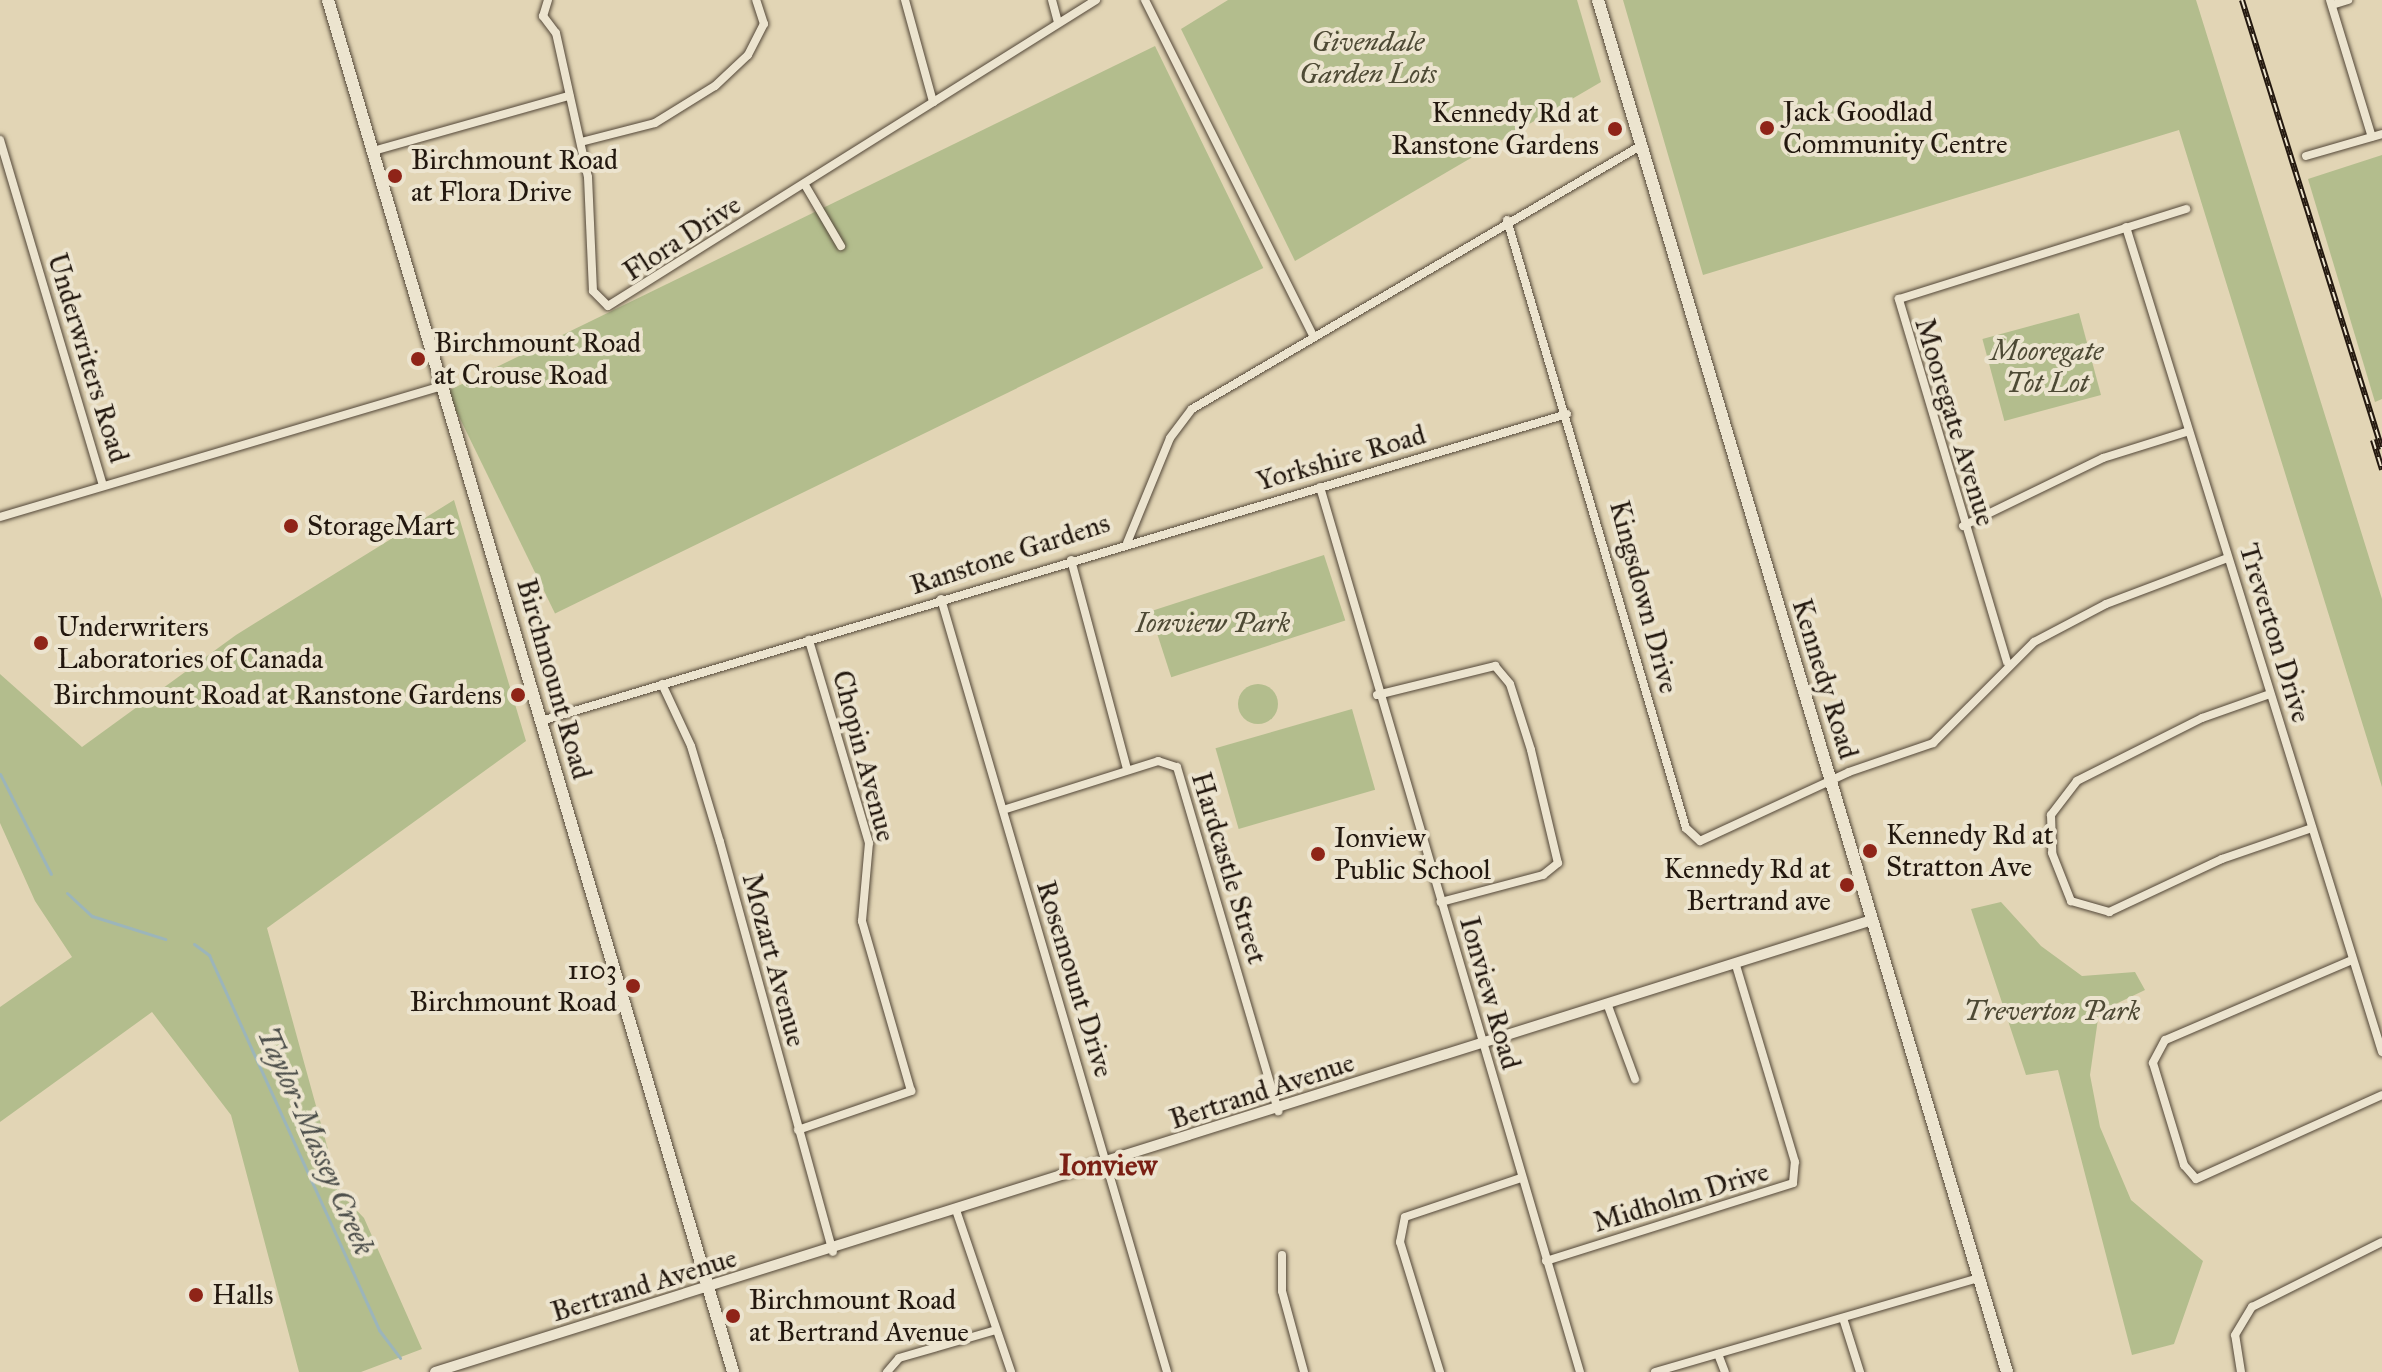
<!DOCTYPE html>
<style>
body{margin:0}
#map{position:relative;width:2382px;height:1372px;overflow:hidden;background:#e2d5b5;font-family:"IM FELL Great Primer",serif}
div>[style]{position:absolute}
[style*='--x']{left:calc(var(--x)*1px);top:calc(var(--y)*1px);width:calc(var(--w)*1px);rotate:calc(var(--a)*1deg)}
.green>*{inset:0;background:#b3bd8d;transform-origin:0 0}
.round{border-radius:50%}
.stream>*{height:3px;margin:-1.5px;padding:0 1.5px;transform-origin:1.5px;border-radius:1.5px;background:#9cb5ba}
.roads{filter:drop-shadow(0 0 2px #534738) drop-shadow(0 0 2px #534738)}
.minor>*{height:8px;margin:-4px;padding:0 4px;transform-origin:4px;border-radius:4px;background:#ece4cf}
.tertiary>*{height:10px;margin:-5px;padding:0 5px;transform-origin:5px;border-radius:5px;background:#ece4cf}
.secondary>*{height:12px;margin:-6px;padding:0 6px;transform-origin:6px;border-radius:6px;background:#ece4cf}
.rail>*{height:6px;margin-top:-3px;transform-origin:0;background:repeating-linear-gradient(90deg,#ece4cf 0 9px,#23180f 0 18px);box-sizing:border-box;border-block:2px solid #23180f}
.dots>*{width:22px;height:22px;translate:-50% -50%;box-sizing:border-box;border:4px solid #ece4cf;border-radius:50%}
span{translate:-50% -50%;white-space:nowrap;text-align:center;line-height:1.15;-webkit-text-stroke:8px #ece4cf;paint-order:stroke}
.park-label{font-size:28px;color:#4e4a35;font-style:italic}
.poi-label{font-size:28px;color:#23180f}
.left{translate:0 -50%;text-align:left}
.right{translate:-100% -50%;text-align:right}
.street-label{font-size:28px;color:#23180f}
.water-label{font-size:30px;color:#4d4f4b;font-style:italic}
.neighbourhood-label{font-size:30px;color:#7a1f14;font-weight:700}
</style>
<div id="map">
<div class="green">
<i style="clip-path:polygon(1228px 0,1577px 0,1601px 82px,1295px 261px,1181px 29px)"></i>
<i style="clip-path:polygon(1623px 0,2196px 0,2382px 599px,2382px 787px,2179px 130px,1703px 275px)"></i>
<i style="left:1155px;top:46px;width:247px;height:788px;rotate:64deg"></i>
<i style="clip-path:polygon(2382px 155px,2382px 399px,2375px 402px,2308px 179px)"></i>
<i style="left:2079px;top:313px;width:85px;height:100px;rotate:75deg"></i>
<i style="clip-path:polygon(454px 500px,526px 741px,267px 928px,340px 1193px,364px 1218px,422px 1349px,361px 1372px,299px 1372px,231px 1115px,152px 1012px,0 1122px,0 1007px,72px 957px,35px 901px,0 823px,0 674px,82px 747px,236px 635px)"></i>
<i style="left:1324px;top:555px;width:69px;height:183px;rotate:72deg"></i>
<i class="round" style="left:1238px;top:684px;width:40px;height:40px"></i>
<i style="left:1352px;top:709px;width:84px;height:142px;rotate:74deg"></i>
<i style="clip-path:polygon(2001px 902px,2041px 946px,2082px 976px,2135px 972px,2145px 990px,2099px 1012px,2090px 1075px,2100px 1127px,2131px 1200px,2203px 1261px,2174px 1344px,2132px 1355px,2058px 1070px,2026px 1075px,1971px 909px)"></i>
</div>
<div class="stream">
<i style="--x:0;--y:774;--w:112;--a:63"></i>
<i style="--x:67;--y:893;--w:34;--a:43"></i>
<i style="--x:92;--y:916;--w:77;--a:17.5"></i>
<i style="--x:194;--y:944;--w:19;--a:36"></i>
<i style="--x:209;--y:955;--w:412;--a:65.6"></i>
<i style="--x:379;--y:1330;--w:35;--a:53"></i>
</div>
<div class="roads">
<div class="minor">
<i style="--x:548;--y:0;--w:17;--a:107"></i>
<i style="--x:543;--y:16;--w:21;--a:53"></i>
<i style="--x:556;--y:33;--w:148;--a:77.5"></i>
<i style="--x:588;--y:177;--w:114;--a:87.5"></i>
<i style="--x:593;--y:291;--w:21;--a:45"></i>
<i style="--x:608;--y:306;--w:576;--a:-32.09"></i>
<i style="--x:905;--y:0;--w:106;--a:74.6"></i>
<i style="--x:1052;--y:0;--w:23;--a:75"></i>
<i style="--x:1145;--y:0;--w:376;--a:63.4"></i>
<i style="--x:2330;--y:0;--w:143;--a:73"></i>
<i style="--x:2332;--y:5;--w:17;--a:-17"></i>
<i style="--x:0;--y:140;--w:360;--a:73.4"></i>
<i style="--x:581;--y:142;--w:76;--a:-14.4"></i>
<i style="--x:655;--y:123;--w:70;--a:-31.7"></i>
<i style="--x:715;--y:86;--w:45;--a:-43.2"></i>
<i style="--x:748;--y:55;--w:35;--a:-63"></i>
<i style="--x:764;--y:24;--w:25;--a:-108"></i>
<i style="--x:373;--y:151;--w:204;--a:-15.7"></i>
<i style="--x:2306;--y:156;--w:79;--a:-16.1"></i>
<i style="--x:805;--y:185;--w:71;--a:59.5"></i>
<i style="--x:1507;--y:220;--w:634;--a:73.6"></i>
<i style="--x:1686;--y:828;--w:19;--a:43"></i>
<i style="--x:1700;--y:841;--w:164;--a:-24.8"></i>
<i style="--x:1849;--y:772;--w:89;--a:-19"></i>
<i style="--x:1933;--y:743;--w:143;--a:-45"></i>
<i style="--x:2034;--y:642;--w:81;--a:-27.8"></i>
<i style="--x:2106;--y:604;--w:130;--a:-20.7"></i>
<i style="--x:2126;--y:227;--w:864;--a:72.76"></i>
<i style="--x:1320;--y:487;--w:922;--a:73.63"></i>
<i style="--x:0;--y:517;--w:461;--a:-16.5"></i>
<i style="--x:1963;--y:526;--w:156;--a:-25.9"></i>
<i style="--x:2103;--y:458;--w:90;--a:-17.4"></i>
<i style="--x:1127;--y:543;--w:113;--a:-67.7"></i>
<i style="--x:1170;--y:438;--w:36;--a:-53"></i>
<i style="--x:1192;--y:409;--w:522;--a:-30.4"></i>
<i style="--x:1071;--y:560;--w:216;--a:75"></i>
<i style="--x:941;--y:599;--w:805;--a:73.7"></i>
<i style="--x:2007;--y:662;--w:379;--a:-106.6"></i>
<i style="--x:1899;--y:299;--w:301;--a:-17.4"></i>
<i style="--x:662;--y:684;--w:68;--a:64.9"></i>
<i style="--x:691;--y:746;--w:100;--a:73.2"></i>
<i style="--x:720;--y:842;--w:425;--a:74.6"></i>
<i style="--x:2270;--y:694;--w:72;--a:160.6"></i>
<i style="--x:2202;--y:718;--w:140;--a:153.3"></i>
<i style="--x:2077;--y:781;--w:43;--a:127.4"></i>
<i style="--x:2051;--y:815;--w:38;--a:88"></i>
<i style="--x:2052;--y:853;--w:52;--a:68.4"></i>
<i style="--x:2071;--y:901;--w:40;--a:16"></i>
<i style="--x:2109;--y:912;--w:125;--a:-25.1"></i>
<i style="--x:2222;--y:859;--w:95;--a:-19"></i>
<i style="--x:1377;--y:695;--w:122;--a:-13.8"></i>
<i style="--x:1495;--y:666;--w:23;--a:50"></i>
<i style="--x:1510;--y:684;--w:69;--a:72.3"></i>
<i style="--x:1531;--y:750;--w:116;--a:76.6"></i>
<i style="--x:1558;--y:863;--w:19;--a:141"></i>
<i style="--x:1543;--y:875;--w:106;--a:165.2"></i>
<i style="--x:541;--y:721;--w:1071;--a:-16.66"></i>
<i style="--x:1003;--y:810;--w:163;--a:-17.5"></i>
<i style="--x:1158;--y:761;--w:20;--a:18"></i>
<i style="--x:1177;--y:767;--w:359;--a:73.6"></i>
<i style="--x:2352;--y:960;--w:203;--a:156.8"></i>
<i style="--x:2165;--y:1040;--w:26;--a:118"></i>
<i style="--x:2153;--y:1063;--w:107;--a:73.1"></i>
<i style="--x:2184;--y:1165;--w:18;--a:49"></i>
<i style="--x:2196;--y:1179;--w:204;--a:-24.3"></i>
<i style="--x:1608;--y:1006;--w:78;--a:69.7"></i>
<i style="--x:798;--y:1130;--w:120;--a:-19"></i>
<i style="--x:911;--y:1091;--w:177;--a:-106.1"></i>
<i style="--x:862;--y:921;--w:78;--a:-84.9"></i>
<i style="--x:869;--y:843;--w:212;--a:-106.5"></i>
<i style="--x:957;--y:1213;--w:168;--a:71.2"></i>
<i style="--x:1282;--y:1255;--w:36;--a:90"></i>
<i style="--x:1282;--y:1291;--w:84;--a:74.8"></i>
<i style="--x:1546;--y:1261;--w:259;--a:-17.5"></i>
<i style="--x:1793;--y:1183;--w:21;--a:-85"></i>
<i style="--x:1795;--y:1162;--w:206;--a:-106.7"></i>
<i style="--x:1843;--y:1318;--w:57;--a:72.5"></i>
<i style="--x:1718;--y:1354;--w:19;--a:69"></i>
<i style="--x:887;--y:1372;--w:18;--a:-49"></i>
<i style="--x:899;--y:1358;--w:101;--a:-16.1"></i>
<i style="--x:1440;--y:1372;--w:136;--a:-107.1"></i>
<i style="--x:1400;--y:1242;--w:25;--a:-79"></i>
<i style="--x:1405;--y:1217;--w:122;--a:-18.6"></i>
<i style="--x:1655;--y:1372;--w:336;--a:-16.2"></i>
<i style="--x:2241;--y:1372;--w:37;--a:-99"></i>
<i style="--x:2235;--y:1335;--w:33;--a:-59"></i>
<i style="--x:2252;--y:1307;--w:145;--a:-26.6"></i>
</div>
<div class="tertiary">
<i style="--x:435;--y:1372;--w:1506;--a:-17.46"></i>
</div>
<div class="secondary">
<i style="--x:328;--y:0;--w:1431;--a:73.55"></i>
<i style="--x:1598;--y:0;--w:1432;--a:73.4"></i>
</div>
</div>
<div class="rail">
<i style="--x:2242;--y:0;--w:470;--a:72.7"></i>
<i style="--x:2373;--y:440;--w:31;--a:73"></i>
</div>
<div class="dots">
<i style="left:1767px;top:128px;background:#8f2418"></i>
<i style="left:1615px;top:129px;background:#8f2418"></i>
<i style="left:395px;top:176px;background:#8f2418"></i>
<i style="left:418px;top:359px;background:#8f2418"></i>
<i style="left:291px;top:526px;background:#8f2418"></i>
<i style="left:41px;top:643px;background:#8f2418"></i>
<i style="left:518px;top:695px;background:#8f2418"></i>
<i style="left:1870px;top:851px;background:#8f2418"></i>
<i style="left:1318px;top:854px;background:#8f2418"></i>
<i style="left:1847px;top:885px;background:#8f2418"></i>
<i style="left:633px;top:986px;background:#8f2418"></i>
<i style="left:196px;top:1295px;background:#8f2418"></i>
<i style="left:733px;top:1316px;background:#8f2418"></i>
</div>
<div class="park-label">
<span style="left:1368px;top:58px">Givendale<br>Garden Lots</span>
<span style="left:2047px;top:367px">Mooregate<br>Tot Lot</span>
<span style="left:1213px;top:623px">Ionview Park</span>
<span style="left:2052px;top:1011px">Treverton Park</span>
</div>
<div class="poi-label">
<span class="left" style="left:1783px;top:128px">Jack Goodlad<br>Community Centre</span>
<span class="right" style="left:1599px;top:129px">Kennedy Rd at<br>Ranstone Gardens</span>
<span class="left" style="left:411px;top:176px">Birchmount Road<br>at Flora Drive</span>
<span class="left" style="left:434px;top:359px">Birchmount Road<br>at Crouse Road</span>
<span class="left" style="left:307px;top:526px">StorageMart</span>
<span class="left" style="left:57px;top:643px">Underwriters<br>Laboratories of Canada</span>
<span class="right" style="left:502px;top:695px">Birchmount Road at Ranstone Gardens</span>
<span class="left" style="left:1886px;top:851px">Kennedy Rd at<br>Stratton Ave</span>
<span class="left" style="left:1334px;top:854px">Ionview<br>Public School</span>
<span class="right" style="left:1831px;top:885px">Kennedy Rd at<br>Bertrand ave</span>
<span class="right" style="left:617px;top:986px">1103<br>Birchmount Road</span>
<span class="left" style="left:212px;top:1295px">Halls</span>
<span class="left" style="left:749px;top:1316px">Birchmount Road<br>at Bertrand Avenue</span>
</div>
<div class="street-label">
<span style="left:682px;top:238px;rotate:-33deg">Flora Drive</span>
<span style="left:88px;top:358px;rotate:73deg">Underwriters Road</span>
<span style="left:1955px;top:422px;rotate:73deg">Mooregate Avenue</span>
<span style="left:1341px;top:458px;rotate:-16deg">Yorkshire Road</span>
<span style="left:1010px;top:554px;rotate:-18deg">Ranstone Gardens</span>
<span style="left:1644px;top:597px;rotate:75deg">Kingsdown Drive</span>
<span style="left:2275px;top:633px;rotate:73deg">Treverton Drive</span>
<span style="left:554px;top:679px;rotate:74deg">Birchmount Road</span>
<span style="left:1825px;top:679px;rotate:73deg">Kennedy Road</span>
<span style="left:864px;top:756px;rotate:75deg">Chopin Avenue</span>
<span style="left:1229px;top:868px;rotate:73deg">Hardcastle Street</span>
<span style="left:774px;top:960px;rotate:75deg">Mozart Avenue</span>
<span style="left:1075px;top:979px;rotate:73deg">Rosemount Drive</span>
<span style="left:1490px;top:993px;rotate:74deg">Ionview Road</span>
<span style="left:1262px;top:1091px;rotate:-18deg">Bertrand Avenue</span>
<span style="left:1681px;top:1197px;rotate:-17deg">Midholm Drive</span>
<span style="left:644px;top:1285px;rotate:-17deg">Bertrand Avenue</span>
</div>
<div class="water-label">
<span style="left:316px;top:1141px;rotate:66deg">Taylor-Massey Creek</span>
</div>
<div class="neighbourhood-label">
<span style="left:1108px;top:1165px">Ionview</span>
</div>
</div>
